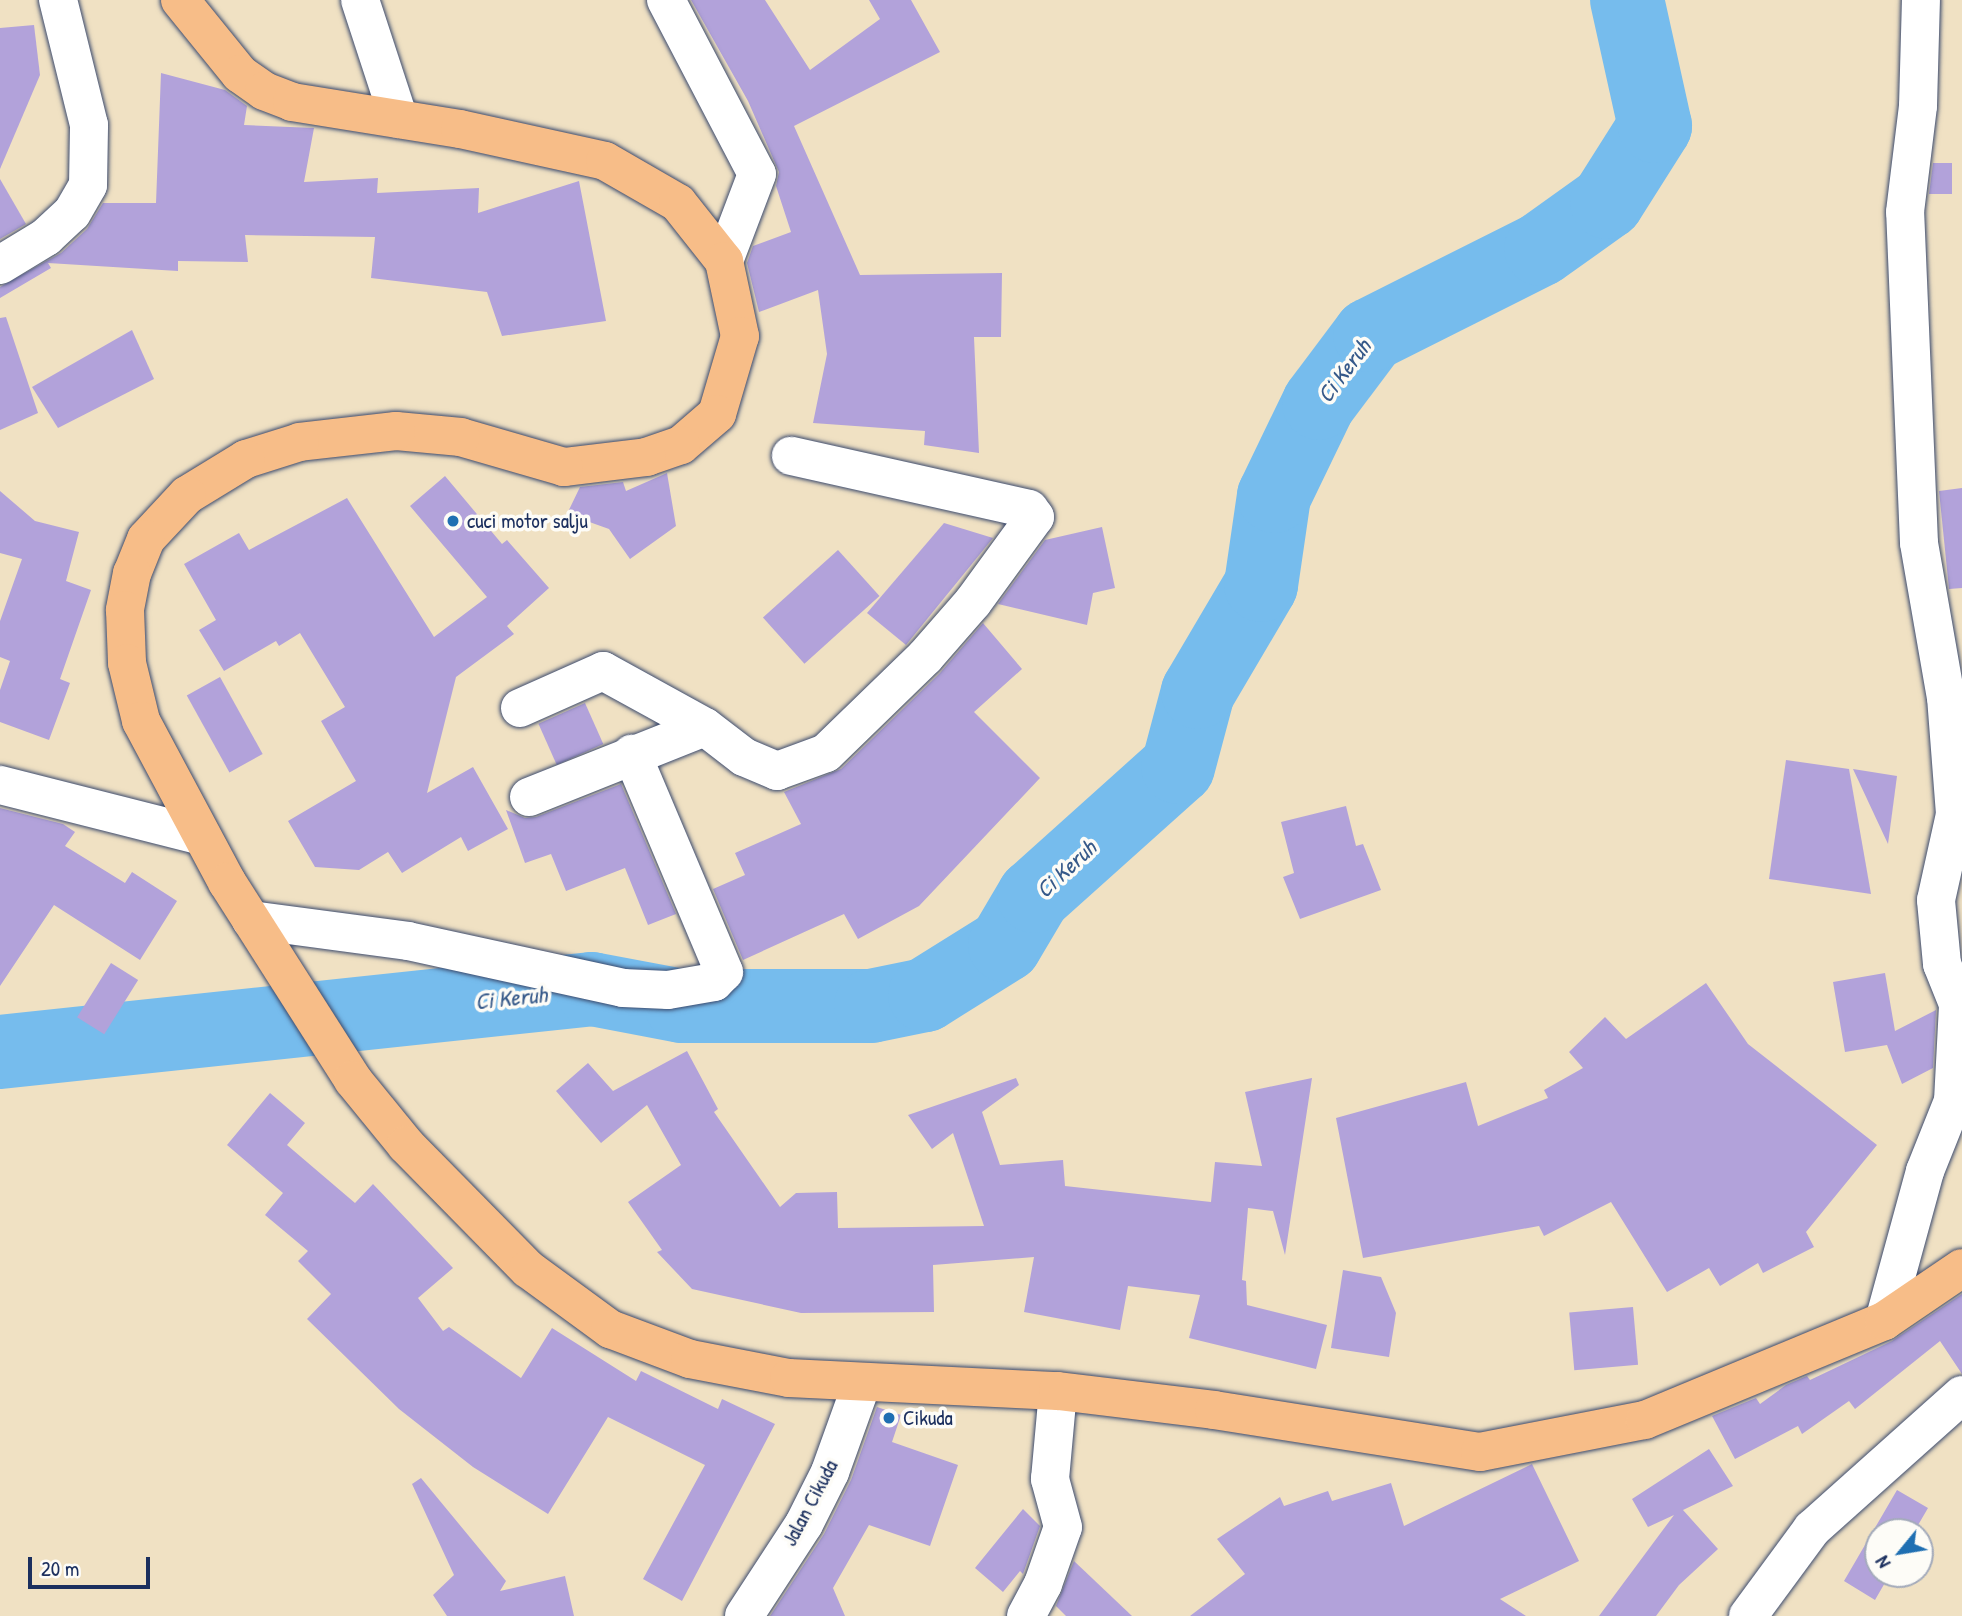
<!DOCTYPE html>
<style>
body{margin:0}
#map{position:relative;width:1962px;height:1616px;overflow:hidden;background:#f0e1c3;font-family:"Patrick Hand",sans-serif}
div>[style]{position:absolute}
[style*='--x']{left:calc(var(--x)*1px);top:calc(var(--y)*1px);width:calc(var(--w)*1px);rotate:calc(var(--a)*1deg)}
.river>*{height:74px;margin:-37px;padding:0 37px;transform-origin:37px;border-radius:37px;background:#76bced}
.building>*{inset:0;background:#b2a2da;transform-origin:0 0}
.roads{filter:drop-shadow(0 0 2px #3b4a6d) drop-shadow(0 0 2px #3b4a6d)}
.minor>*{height:38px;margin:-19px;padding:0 19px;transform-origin:19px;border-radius:19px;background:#fff}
.highway>*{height:38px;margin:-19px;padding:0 19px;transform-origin:19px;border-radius:19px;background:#f7bd88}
.dots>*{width:19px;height:19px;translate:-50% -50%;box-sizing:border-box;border:4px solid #fdfcf7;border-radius:50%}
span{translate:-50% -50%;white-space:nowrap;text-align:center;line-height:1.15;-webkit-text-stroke:7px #fdfcf7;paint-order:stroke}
.poi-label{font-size:21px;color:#1b2f5e}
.left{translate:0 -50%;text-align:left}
.street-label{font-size:21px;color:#1b2f5e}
.water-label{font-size:23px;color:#365989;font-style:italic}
.north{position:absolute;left:1864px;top:1518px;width:70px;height:70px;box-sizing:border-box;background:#fdfcf7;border:2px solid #a3aaba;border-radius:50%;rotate:240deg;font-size:19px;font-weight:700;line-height:28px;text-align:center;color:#1b2f5e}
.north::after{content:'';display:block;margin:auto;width:24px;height:32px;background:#1f6fb2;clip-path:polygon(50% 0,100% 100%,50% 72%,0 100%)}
.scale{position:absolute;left:28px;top:1557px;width:122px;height:32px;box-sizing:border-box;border:4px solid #1b2f5e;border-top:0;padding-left:9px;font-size:21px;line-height:24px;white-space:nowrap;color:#1b2f5e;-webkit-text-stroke:5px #fdfcf7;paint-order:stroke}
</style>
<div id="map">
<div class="river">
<i style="--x:0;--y:1052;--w:595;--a:-6.07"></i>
<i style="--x:592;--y:989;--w:92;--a:10.7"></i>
<i style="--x:682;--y:1006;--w:189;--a:0"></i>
<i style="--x:871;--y:1006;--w:55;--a:-11.5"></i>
<i style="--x:925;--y:995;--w:94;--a:-32"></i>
<i style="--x:1005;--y:945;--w:57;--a:-59.4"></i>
<i style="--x:1034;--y:896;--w:193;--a:-41.9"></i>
<i style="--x:1178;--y:767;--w:78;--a:-75.1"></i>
<i style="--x:1198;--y:692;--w:124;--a:-59.5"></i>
<i style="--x:1261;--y:585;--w:90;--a:-81.7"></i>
<i style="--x:1274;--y:496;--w:103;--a:-64.2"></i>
<i style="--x:1319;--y:403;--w:85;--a:-53.1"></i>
<i style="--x:1370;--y:335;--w:191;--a:-26.7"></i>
<i style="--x:1541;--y:249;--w:81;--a:-35.5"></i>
<i style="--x:1607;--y:202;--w:90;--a:-57.7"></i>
<i style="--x:1655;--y:126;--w:129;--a:-102.5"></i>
</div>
<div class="building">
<i style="clip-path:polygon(691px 0,765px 0,810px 70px,880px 19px,869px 0,911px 0,940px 52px,794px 126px,860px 275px,1002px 273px,1001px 337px,974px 337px,979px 453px,924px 445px,925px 431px,813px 423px,827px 354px,818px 290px,759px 312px,747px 263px,753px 246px,791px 232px,776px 186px,779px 172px,748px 101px)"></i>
<i style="clip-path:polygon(34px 25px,40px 75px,0 169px,0 28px)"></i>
<i style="clip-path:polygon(161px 73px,225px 90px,247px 106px,244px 125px,314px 128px,304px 182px,378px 178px,377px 193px,479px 188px,478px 213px,579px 181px,606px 321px,502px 336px,487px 292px,371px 278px,375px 237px,245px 235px,248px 262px,178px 261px,178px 271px,48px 263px,51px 268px,0 298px,0 287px,61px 253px,87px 229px,103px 203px,156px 203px)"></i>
<i style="clip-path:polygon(1933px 163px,1952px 163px,1952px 194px,1929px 194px)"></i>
<i style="clip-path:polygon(0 179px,26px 224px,0 239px)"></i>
<i style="clip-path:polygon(6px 317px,38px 413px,0 430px,0 318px)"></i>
<i style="clip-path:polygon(132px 330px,154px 379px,58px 428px,32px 387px)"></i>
<i style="clip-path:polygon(667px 473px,676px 526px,630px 559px,609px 529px,567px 514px,580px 487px,623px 482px,626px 491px)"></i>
<i style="clip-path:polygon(445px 476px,502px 544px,507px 540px,549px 588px,507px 626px,514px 634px,456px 677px,427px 793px,473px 767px,508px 829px,468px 851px,461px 837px,402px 873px,388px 852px,359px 870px,315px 867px,288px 821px,356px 781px,321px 721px,345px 707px,300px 633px,279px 646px,276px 641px,224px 671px,199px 630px,216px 620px,184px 564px,239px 533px,249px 550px,347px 498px,434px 637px,487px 597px,410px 506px)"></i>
<i style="clip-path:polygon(1962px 488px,1962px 588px,1949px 589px,1939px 491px)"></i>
<i style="clip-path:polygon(0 491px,35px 521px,79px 532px,66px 581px,91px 590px,60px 679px,70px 683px,49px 740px,0 722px,0 690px,10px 661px,0 657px,0 621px,22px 559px,0 553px)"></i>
<i style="clip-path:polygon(944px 523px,993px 538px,906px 645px,867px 613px)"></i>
<i style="clip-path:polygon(1102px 527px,1115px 588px,1093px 593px,1087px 625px,998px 604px,1045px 540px)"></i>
<i style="left:838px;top:550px;width:62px;height:101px;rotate:48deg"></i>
<i style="clip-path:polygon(983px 623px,1022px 669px,974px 712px,1040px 778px,919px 906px,858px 939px,844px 914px,743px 960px,713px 889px,745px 875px,735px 853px,801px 824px,784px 792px,841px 769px,940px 673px)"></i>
<i style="left:220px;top:677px;width:88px;height:38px;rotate:61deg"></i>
<i style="left:585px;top:703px;width:45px;height:51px;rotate:66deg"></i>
<i style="clip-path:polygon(1786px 760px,1849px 769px,1871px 894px,1769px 879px)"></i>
<i style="clip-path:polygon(1853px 769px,1897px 776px,1888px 844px)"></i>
<i style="clip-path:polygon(621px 784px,676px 914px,648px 925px,625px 868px,566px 891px,551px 854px,525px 863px,506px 810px,525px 818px,536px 817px)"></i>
<i style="clip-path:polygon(1346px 806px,1356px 846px,1363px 844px,1381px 890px,1300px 919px,1283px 877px,1294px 873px,1281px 822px)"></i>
<i style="clip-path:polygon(0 808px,63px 824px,75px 832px,65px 846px,125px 883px,132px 872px,177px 901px,140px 960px,54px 905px,0 986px)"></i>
<i style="left:111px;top:963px;width:32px;height:64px;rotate:32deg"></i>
<i style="clip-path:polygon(1885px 973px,1895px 1031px,1936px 1010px,1933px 1068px,1902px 1084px,1887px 1045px,1845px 1052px,1833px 982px)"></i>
<i style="clip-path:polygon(1706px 983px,1748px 1044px,1877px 1145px,1806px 1232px,1814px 1247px,1763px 1273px,1758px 1263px,1720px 1286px,1709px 1268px,1667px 1292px,1611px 1202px,1544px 1236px,1539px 1226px,1363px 1258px,1336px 1118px,1466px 1082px,1478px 1126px,1548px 1098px,1544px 1090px,1583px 1068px,1569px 1052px,1605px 1017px,1626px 1039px)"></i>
<i style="clip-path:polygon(687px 1051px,718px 1109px,714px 1112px,780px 1207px,796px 1193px,837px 1192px,838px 1228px,984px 1226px,953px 1133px,932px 1149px,908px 1115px,1016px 1078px,1019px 1085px,982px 1112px,1000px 1165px,1063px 1160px,1065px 1186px,1211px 1202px,1215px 1162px,1262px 1166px,1245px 1092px,1312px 1078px,1285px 1255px,1273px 1211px,1248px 1208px,1242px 1280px,1246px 1281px,1247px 1305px,1327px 1325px,1316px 1369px,1189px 1338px,1200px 1295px,1128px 1286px,1120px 1330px,1024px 1312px,1034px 1257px,933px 1265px,934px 1312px,801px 1313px,692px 1289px,657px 1252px,662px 1250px,628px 1202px,681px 1165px,647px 1105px,601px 1143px,556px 1091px,588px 1063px,613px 1091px)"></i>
<i style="clip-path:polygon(270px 1093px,305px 1123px,287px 1145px,355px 1203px,373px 1184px,453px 1268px,418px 1298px,443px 1331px,449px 1327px,521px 1378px,552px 1328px,636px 1381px,641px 1371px,718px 1409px,722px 1399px,775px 1424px,682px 1601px,643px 1579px,705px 1465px,608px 1417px,548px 1514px,473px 1467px,399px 1409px,307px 1319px,331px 1294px,298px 1261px,308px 1251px,265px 1215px,283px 1193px,227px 1145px)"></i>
<i style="clip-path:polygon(1343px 1270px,1381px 1277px,1396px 1313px,1389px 1357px,1331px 1348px)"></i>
<i style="clip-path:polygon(1962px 1294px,1962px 1374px,1940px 1341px,1855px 1409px,1849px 1401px,1802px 1434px,1798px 1426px,1735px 1459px,1712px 1416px,1756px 1398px,1760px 1404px,1786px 1385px,1807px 1376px,1810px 1380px,1892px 1341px)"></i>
<i style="left:1633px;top:1307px;width:58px;height:64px;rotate:85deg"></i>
<i style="clip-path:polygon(877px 1407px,901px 1415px,892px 1442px,958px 1465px,930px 1546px,869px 1525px,833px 1588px,845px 1616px,770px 1616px,824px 1534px,851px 1480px)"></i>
<i style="clip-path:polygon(1709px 1449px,1733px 1486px,1683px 1510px,1718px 1549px,1679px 1585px,1656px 1616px,1599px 1616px,1674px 1515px,1648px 1527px,1632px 1499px)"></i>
<i style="clip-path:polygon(1532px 1464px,1579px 1561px,1500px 1599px,1526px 1616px,1190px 1616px,1245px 1574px,1217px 1539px,1280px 1497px,1284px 1506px,1328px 1491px,1332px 1501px,1391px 1483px,1404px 1526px)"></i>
<i style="clip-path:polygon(421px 1478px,506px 1581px,500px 1591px,565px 1576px,574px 1616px,447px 1616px,433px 1595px,454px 1575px,412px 1484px)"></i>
<i style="clip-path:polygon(1897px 1490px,1928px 1508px,1914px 1532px,1878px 1532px,1878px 1574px,1890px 1574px,1875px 1600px,1844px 1581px)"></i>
<i style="clip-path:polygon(1023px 1509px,1040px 1526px,1023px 1574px,1020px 1571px,1003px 1592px,975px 1568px)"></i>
<i style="clip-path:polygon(1074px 1561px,1132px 1616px,1066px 1616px,1056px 1606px)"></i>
</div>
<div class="roads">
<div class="minor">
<i style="--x:360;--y:0;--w:125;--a:71.9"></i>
<i style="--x:666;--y:0;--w:196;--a:62.4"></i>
<i style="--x:757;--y:174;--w:93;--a:110.8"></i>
<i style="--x:0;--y:265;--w:54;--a:-31.3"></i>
<i style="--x:46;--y:237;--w:35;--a:-43"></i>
<i style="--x:72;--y:213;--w:32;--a:-60"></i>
<i style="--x:88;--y:185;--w:60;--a:-89"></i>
<i style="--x:89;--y:125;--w:129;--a:-103.9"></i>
<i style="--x:520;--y:708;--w:91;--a:-24"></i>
<i style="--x:603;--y:671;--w:116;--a:28.8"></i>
<i style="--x:0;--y:785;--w:207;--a:14.2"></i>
<i style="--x:529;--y:797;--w:189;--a:-21.7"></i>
<i style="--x:705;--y:727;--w:49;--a:37.6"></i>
<i style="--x:744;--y:757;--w:36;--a:23"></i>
<i style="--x:777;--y:771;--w:52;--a:-20.2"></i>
<i style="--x:826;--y:753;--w:138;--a:-44.1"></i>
<i style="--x:925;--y:657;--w:73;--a:-48.9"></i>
<i style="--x:973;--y:602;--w:105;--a:-53.9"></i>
<i style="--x:1035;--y:517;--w:10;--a:-127"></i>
<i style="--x:1029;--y:509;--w:244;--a:-167.4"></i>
<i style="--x:251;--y:920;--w:158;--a:7.6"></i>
<i style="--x:408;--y:941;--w:220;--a:12.3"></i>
<i style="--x:623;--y:988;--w:45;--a:2.5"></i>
<i style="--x:668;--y:990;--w:47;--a:-9.9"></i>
<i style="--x:714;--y:982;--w:14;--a:-45"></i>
<i style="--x:724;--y:972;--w:237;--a:-112.9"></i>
<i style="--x:1884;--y:1321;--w:156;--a:-74.7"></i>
<i style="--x:1925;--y:1171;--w:75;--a:-68.2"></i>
<i style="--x:1953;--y:1101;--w:97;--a:-87"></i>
<i style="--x:1958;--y:1004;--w:43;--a:-111.8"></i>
<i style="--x:1942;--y:964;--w:64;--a:-95.4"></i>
<i style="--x:1936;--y:900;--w:88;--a:-77.5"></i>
<i style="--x:1955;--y:814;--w:116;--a:-94.4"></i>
<i style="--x:1946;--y:698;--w:157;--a:-99.9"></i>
<i style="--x:1919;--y:543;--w:331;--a:-92.4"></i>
<i style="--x:1905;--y:212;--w:107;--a:-83"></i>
<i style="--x:1918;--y:106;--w:106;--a:-88.4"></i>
<i style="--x:744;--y:1616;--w:110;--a:-56.9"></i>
<i style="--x:804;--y:1524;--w:58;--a:-63.4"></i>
<i style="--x:830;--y:1472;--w:95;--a:-70.2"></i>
<i style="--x:1026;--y:1616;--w:36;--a:-62"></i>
<i style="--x:1043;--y:1584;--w:60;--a:-70.7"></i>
<i style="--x:1063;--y:1527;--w:50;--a:-105.2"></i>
<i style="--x:1050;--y:1479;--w:88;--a:-84.8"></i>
<i style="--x:1748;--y:1616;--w:108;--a:-53.7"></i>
<i style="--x:1812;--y:1529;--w:201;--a:-41.8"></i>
</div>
<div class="highway">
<i style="--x:180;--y:0;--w:95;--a:51"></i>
<i style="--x:240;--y:74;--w:29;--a:35"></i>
<i style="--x:264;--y:91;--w:30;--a:21"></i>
<i style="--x:292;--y:102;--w:170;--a:9.1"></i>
<i style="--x:460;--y:129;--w:148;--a:12.4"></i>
<i style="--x:605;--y:161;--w:84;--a:29.9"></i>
<i style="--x:678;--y:203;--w:74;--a:51.6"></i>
<i style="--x:724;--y:261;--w:77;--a:78"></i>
<i style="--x:740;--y:336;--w:81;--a:106.4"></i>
<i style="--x:717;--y:414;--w:48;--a:139.3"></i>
<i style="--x:681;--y:445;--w:36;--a:161"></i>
<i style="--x:647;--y:457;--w:84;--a:173.1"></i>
<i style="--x:564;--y:467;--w:107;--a:-163.8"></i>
<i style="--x:461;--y:437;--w:65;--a:-174.7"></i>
<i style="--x:396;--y:431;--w:97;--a:173.5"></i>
<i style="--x:300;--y:442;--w:57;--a:162.5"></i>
<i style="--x:246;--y:459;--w:69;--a:148.6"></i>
<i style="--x:187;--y:495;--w:60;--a:133"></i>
<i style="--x:146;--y:539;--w:37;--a:112"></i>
<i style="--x:132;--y:573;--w:38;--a:101"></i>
<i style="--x:125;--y:610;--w:53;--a:87.8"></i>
<i style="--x:127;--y:663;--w:60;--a:76.4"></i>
<i style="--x:141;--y:721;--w:183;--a:61.9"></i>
<i style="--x:227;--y:882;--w:235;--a:57.5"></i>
<i style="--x:353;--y:1080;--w:84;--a:50.8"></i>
<i style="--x:406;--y:1145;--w:174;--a:45.5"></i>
<i style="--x:528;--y:1269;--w:102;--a:36.2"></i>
<i style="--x:610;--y:1329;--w:85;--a:20.6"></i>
<i style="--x:690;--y:1359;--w:101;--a:10.9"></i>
<i style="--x:789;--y:1378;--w:269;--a:2.8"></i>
<i style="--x:1058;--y:1391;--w:157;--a:6.9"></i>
<i style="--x:1214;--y:1410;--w:269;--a:9"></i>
<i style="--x:1480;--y:1452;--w:168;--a:-11"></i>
<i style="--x:1645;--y:1420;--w:259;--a:-22.5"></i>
<i style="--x:1884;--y:1321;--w:94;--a:-34.2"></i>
</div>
</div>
<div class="dots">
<i style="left:453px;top:521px;background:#1f6fb2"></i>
<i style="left:889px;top:1418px;background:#1f6fb2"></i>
</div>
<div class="poi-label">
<span class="left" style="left:467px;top:521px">cuci motor salju</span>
<span class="left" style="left:903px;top:1418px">Cikuda</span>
</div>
<div class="street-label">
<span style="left:810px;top:1503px;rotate:-62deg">Jalan Cikuda</span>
</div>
<div class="water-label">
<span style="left:1344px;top:371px;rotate:-53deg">Ci Keruh</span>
<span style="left:1066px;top:869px;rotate:-43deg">Ci Keruh</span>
<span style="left:511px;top:998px;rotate:-6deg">Ci Keruh</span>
</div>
<div class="north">N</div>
<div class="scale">20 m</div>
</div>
